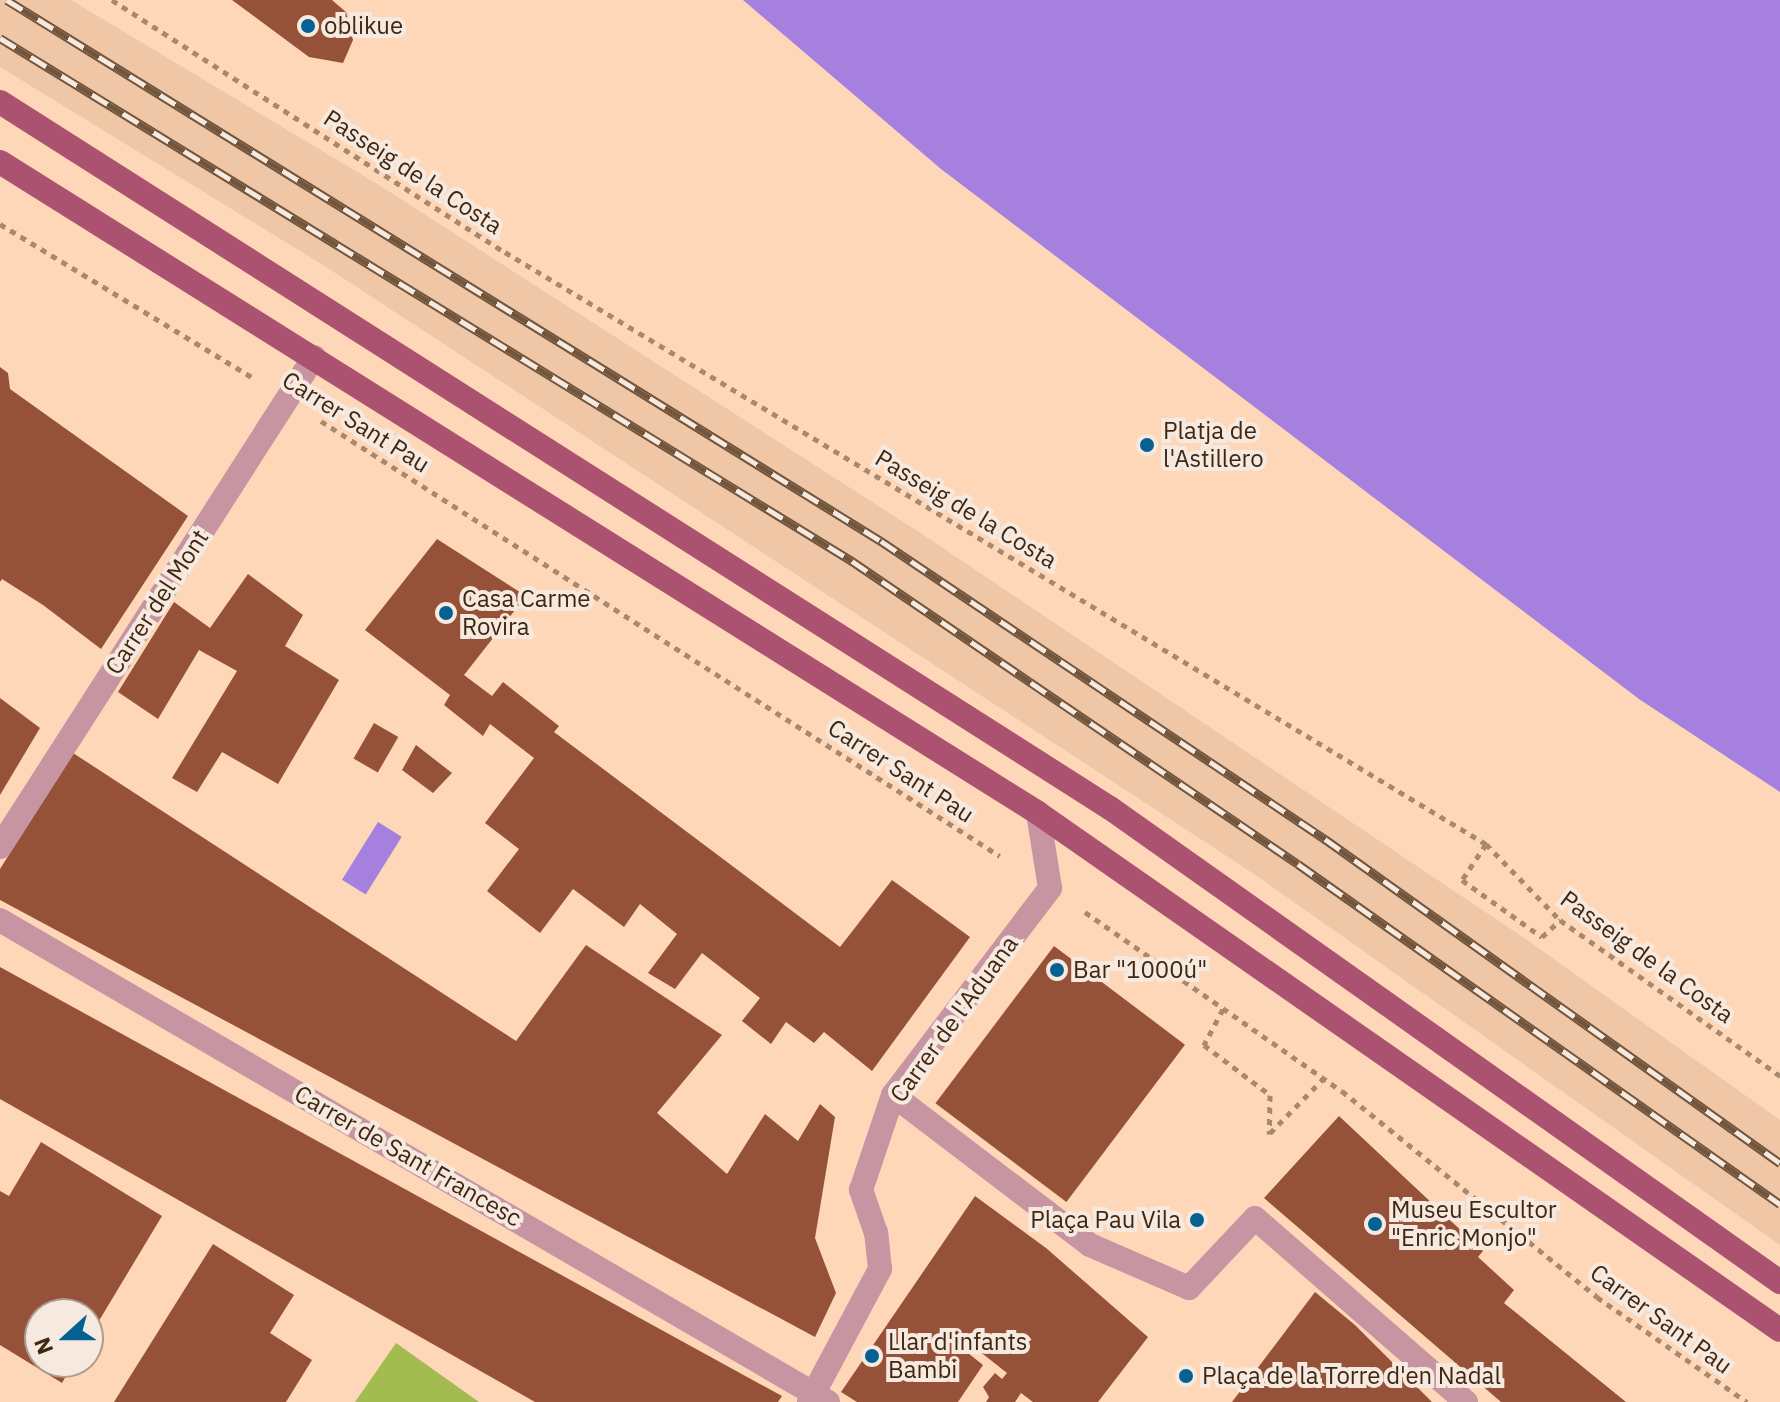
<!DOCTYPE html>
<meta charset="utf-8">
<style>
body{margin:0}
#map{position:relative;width:1780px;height:1402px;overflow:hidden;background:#fdd7b8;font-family:"IBM Plex Sans",sans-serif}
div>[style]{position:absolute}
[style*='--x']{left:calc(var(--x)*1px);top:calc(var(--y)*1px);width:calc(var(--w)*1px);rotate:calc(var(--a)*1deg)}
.built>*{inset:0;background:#f0c7a6}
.green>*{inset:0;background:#a2bc51}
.water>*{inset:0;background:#a680df;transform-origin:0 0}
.building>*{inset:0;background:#965238;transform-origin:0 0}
.path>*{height:5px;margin-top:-2.5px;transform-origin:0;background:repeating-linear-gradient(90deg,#a9896e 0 6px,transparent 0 12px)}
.street>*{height:24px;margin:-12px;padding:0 12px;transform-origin:12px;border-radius:12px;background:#c794a2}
.primary>*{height:24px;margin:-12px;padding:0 12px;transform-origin:12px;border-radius:12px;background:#aa526f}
.rail>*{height:9px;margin-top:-4.5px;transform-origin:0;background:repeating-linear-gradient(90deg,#f6e9df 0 18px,#71553d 0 36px);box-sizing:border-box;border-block:2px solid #71553d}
.dots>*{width:22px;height:22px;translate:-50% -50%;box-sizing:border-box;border:4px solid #f6e9df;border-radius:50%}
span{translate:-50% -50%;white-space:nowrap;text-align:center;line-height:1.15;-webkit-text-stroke:8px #f6e9df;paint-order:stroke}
.poi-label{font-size:24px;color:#402712}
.left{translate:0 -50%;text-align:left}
.right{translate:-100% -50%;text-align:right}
.street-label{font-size:24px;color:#402712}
.north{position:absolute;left:24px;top:1298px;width:80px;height:80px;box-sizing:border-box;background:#f6e9df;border:2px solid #ad9b8d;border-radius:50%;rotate:249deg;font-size:22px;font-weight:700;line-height:32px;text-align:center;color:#402712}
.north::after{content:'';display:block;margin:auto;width:28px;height:36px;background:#056192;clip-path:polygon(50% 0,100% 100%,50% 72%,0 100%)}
</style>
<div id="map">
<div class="built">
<i style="clip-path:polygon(0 0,71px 0,379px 185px,922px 534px,1527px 940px,1780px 1120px,1780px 1245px,1257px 876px,323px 265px,0 67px)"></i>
</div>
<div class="green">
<i style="clip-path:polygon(396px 1343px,479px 1402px,355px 1402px)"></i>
</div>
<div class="water">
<i style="clip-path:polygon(743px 0,1780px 0,1780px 792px,1639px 699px,941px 169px)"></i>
<i style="left:378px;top:822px;width:28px;height:68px;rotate:32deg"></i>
</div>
<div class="building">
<i style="clip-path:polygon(232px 0,332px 0,346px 12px,353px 40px,343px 63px,309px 57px)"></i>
<i style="clip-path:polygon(0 367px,8px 373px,10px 389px,188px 516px,101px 649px,43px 605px,2px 579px,0 582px)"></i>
<i style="clip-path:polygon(437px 539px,526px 596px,464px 675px,492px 696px,503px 682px,559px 726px,554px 732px,840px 947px,892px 880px,970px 937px,872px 1071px,824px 1032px,814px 1043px,786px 1022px,771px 1044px,742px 1021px,760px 998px,702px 953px,675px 989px,648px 973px,677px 934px,640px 904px,624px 927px,573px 889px,540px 933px,487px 891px,519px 849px,485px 823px,534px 758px,490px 724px,483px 736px,444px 705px,450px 695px,365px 630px)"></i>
<i style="clip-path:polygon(248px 574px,303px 615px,285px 646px,339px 680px,278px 784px,222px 752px,197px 792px,172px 778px,237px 671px,199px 650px,158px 719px,118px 692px,174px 602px,210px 628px)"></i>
<i style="clip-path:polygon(0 698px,40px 728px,0 795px)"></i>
<i style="left:374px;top:723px;width:28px;height:41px;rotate:30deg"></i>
<i style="clip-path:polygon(416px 745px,452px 773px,433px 793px,402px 770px)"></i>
<i style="clip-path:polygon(73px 753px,516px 1041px,586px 945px,722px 1035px,657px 1113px,727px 1174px,765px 1114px,798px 1141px,820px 1104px,835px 1117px,815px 1238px,836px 1293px,815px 1337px,0 900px,0 869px)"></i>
<i style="left:1054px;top:946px;width:164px;height:197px;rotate:37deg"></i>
<i style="clip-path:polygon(0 967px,782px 1396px,778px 1402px,535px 1402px,0 1099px)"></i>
<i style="clip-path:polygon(1339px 1116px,1483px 1251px,1478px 1257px,1514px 1290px,1504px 1303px,1626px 1402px,1501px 1402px,1264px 1198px)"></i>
<i style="clip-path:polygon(41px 1142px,162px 1216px,88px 1339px,88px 1314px,40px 1314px,40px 1362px,74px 1362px,62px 1383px,0 1345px,0 1191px,9px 1196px)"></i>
<i style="clip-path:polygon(975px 1196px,1046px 1248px,1148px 1337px,1098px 1402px,1033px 1402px,1021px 1393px,1015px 1402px,986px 1402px,989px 1397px,983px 1387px,995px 1373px,1002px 1379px,1007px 1373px,974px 1347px,968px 1353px,983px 1365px,958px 1402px,857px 1402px,841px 1392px)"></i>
<i style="clip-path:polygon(213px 1244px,294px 1295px,270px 1333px,312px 1360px,286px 1402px,114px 1402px)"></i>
<i style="clip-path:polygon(1315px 1292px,1355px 1325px,1432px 1402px,1232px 1402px)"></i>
</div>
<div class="path">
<i style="--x:112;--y:0;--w:467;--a:32.7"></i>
<i style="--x:505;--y:252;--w:1146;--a:31.11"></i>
<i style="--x:1486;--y:844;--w:106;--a:45.8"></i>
<i style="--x:1560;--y:920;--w:270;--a:35.3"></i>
<i style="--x:0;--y:224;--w:295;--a:31.3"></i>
<i style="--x:321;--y:421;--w:806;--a:32.65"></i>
<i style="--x:1486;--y:844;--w:43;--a:123.7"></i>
<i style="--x:1462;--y:880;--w:98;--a:35.5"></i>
<i style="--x:1542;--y:937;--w:25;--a:-43"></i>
<i style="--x:1085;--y:912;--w:313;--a:34.9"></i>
<i style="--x:1342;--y:1091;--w:328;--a:38.9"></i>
<i style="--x:1597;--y:1297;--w:183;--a:35"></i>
<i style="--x:1223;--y:1009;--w:41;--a:117.8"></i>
<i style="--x:1204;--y:1045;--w:83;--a:37.1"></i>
<i style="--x:1270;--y:1095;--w:39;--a:91"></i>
<i style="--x:1270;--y:1133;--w:76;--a:-45.5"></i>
</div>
<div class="street">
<i style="--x:0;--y:847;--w:582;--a:-57.35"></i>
<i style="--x:0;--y:920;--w:958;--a:30.2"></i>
<i style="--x:893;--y:1095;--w:248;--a:37.3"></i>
<i style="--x:1090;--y:1245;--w:108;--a:23.5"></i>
<i style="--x:1189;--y:1288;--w:96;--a:-46.7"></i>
<i style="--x:1255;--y:1218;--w:280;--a:41.1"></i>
<i style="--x:809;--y:1402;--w:151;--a:-61.9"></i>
<i style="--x:880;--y:1269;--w:36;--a:-96"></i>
<i style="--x:876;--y:1233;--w:46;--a:-109.2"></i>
<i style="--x:861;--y:1190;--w:100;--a:-71.4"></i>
<i style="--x:893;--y:1095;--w:260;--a:-52.8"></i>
<i style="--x:1050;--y:888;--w:76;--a:-99.1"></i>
</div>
<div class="primary">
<i style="--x:0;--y:102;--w:1315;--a:32.46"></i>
<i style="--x:1110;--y:808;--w:821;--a:35.28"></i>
<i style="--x:0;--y:162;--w:1225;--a:32.09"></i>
<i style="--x:1038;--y:813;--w:904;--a:34.87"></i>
</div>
<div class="rail">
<i style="--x:7;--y:0;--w:1028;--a:31.76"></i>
<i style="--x:881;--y:541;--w:535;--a:33.87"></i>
<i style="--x:1325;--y:839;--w:559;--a:35.45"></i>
<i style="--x:0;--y:38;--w:1000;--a:31.54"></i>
<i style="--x:852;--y:561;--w:539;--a:34.19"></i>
<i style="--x:1298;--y:864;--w:590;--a:35.2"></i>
</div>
<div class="dots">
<i style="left:308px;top:26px;background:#056192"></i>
<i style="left:1147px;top:445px;background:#056192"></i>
<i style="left:446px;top:613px;background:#056192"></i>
<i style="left:1057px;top:970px;background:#056192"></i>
<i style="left:1197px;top:1220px;background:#056192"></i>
<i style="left:1375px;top:1224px;background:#056192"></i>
<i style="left:872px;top:1356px;background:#056192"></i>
<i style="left:1186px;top:1376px;background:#056192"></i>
</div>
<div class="poi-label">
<span class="left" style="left:324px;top:26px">oblikue</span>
<span class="left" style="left:1163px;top:445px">Platja de<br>l'Astillero</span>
<span class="left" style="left:462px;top:613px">Casa Carme<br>Rovira</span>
<span class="left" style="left:1073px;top:970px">Bar "1000ú"</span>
<span class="left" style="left:1391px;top:1224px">Museu Escultor<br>"Enric Monjo"</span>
<span class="right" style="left:1181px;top:1220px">Plaça Pau Vila</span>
<span class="left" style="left:888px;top:1356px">Llar d'infants<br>Bambi</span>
<span class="left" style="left:1202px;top:1376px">Plaça de la Torre d'en Nadal</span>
</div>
<div class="street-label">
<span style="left:413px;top:172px;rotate:33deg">Passeig de la Costa</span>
<span style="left:356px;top:422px;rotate:32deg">Carrer Sant Pau</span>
<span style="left:966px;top:509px;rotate:31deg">Passeig de la Costa</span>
<span style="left:157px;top:602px;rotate:-57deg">Carrer del Mont</span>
<span style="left:901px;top:771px;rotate:33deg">Carrer Sant Pau</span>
<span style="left:1647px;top:957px;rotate:36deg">Passeig de la Costa</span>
<span style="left:954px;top:1019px;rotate:-54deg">Carrer de l'Aduana</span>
<span style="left:408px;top:1156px;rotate:30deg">Carrer de Sant Francesc</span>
<span style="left:1661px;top:1319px;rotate:36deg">Carrer Sant Pau</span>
</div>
<div class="north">N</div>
</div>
